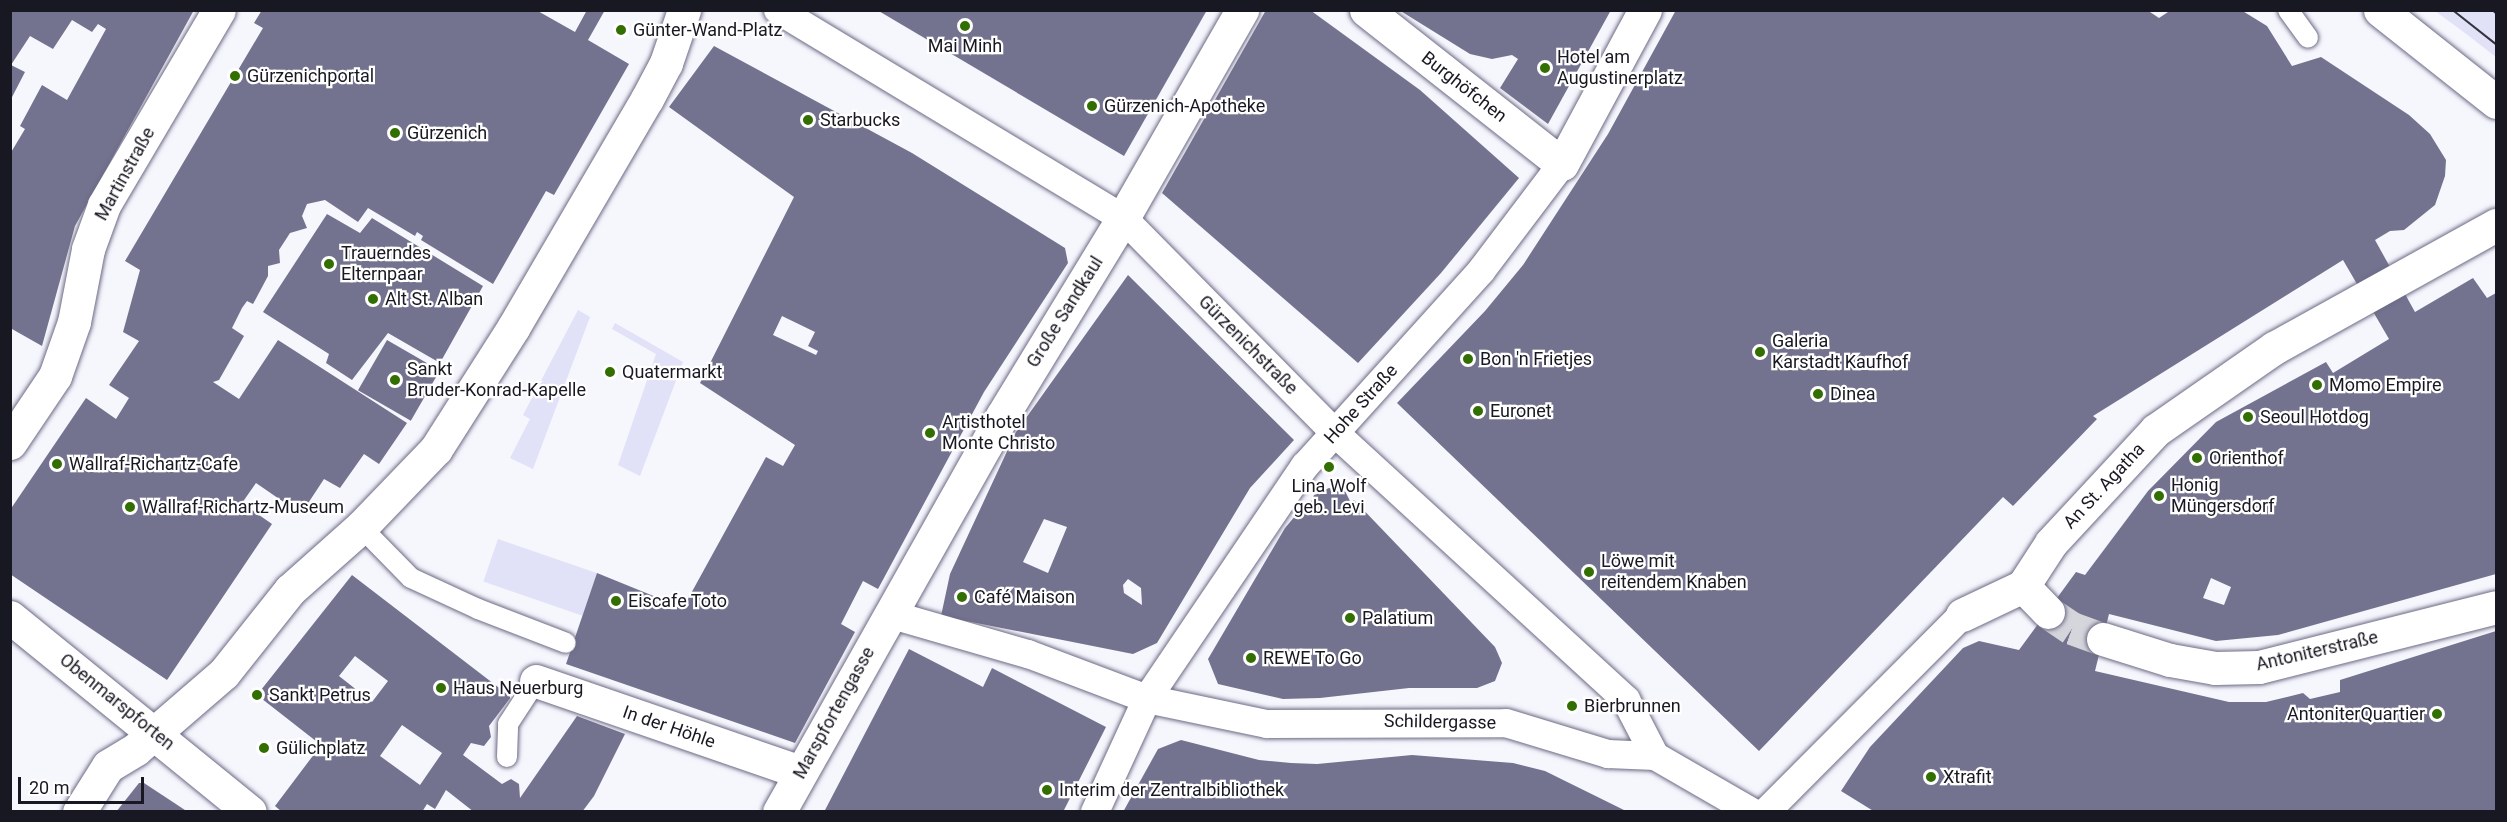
<!DOCTYPE html>
<meta charset="utf-8">
<style>
body{margin:0}
#map{position:relative;width:2507px;height:822px;overflow:hidden;background:#f6f6fd;font-family:Roboto,sans-serif}
div>[style]{position:absolute}
[style*='--x']{left:calc(var(--x)*1px);top:calc(var(--y)*1px);width:calc(var(--w)*1px);rotate:calc(var(--a)*1deg)}
.green>*{inset:0;background:#e1e1f7;transform-origin:0 0}
.building>*{inset:0;background:#74738f;transform-origin:0 0}
.minor-tunnel>*{height:33px;margin-top:-16.5px;transform-origin:0;background:repeating-linear-gradient(90deg,#d5d5dc 0 33px,transparent 0 49px)}
.roads{filter:drop-shadow(0 0 2px #6b6a85) drop-shadow(0 0 2px #6b6a85)}
.service>*{height:20px;margin:-10px;padding:0 10px;transform-origin:10px;border-radius:10px;background:#fff}
.pedestrian>*{height:28px;margin:-14px;padding:0 14px;transform-origin:14px;border-radius:14px;background:#fff}
.minor>*{height:33px;margin:-16.5px;padding:0 16.5px;transform-origin:16.5px;border-radius:16.5px;background:#fff}
.secondary>*{height:33px;margin:-16.5px;padding:0 16.5px;transform-origin:16.5px;border-radius:16.5px;background:#fff}
.tram>*{height:1.5px;margin:-0.75px;padding:0 0.75px;transform-origin:0.75px;border-radius:0.75px;background:#33333d}
.dots>*{width:16px;height:16px;translate:-50% -50%;box-sizing:border-box;border:3px solid #fff;border-radius:50%}
span{translate:-50% -50%;white-space:nowrap;text-align:center;line-height:1.15;-webkit-text-stroke:4.5px #fff;paint-order:stroke}
.poi-label{font-size:18px;color:#181822}
.left{translate:0 -50%;text-align:left}
.right{translate:-100% -50%;text-align:right}
.street-label{font-size:18px;color:#181822}
.frame{position:absolute;inset:0;border:12px solid #181822;pointer-events:none}
.scale{position:absolute;left:18px;top:777px;width:126px;height:27px;box-sizing:border-box;border:3px solid #181822;border-top:0;padding-left:8px;font-size:18px;line-height:21px;white-space:nowrap;color:#181822;-webkit-text-stroke:4px #fff;paint-order:stroke}
</style>
<div id="map">
<div class="green">
<i style="clip-path:polygon(2435px 11px,2496px 11px,2496px 57px,2465px 33px)"></i>
<i style="clip-path:polygon(578px 310px,590px 317px,533px 469px,510px 458px,530px 419px,523px 415px)"></i>
<i style="clip-path:polygon(615px 323px,683px 362px,640px 476px,618px 465px,656px 354px,612px 329px)"></i>
<i style="left:498px;top:539px;width:105px;height:45px;rotate:19deg"></i>
</div>
<div class="building">
<i style="clip-path:polygon(10px 10px,194px 10px,75px 226px,42px 346px,12px 329px,10px 333px,10px 154px,25px 129px,20px 126px,42px 85px,67px 100px,106px 29px,98px 24px,92px 32px,72px 20px,53px 49px,30px 36px,11px 65px,25px 72px,10px 101px)"></i>
<i style="clip-path:polygon(262px 10px,536px 10px,575px 32px,587px 10px,605px 10px,588px 40px,629px 64px,554px 195px,546px 191px,493px 284px,421px 240px,423px 236px,417px 232px,415px 236px,368px 208px,358px 222px,325px 200px,307px 204px,302px 216px,307px 228px,290px 233px,279px 250px,280px 263px,268px 266px,268px 276px,253px 304px,247px 301px,242px 308px,232px 328px,244px 336px,219px 380px,213px 382px,239px 399px,278px 340px,407px 423px,379px 464px,364px 454px,340px 488px,324px 479px,301px 514px,256px 483px,242px 503px,272px 524px,167px 680px,10px 574px,10px 510px,86px 398px,116px 419px,129px 398px,109px 385px,139px 341px,123px 332px,140px 270px,125px 261px,263px 28px,254px 23px)"></i>
<i style="clip-path:polygon(877px 10px,1207px 10px,1124px 156px)"></i>
<i style="clip-path:polygon(1266px 10px,1310px 10px,1420px 90px,1519px 178px,1441px 273px,1358px 363px,1162px 193px)"></i>
<i style="clip-path:polygon(1399px 10px,1611px 10px,1548px 124px,1500px 88px,1518px 59px,1512px 55px,1492px 59px,1470px 54px)"></i>
<i style="clip-path:polygon(evenodd,1676px 10px,2147px 10px,2159px 18px,2171px 10px,2241px 10px,2267px 26px,2292px 66px,2321px 57px,2409px 115px,2430px 134px,2446px 160px,2445px 176px,2435px 205px,2404px 230px,2390px 231px,2375px 240px,2415px 312px,2473px 278px,2487px 298px,2496px 293px,2496px 574px,2278px 635px,2216px 641px,2109px 614px,2095px 671px,2229px 702px,2266px 702px,2303px 693px,2310px 699px,2340px 692px,2340px 680px,2496px 631px,2496px 812px,1875px 812px,1841px 791px,1870px 747px,1963px 648px,1979px 641px,2019px 650px,2076px 572px,2085px 575px,2148px 491px,2216px 422px,2326px 362px,2333px 373px,2389px 339px,2343px 260px,2093px 416px,2097px 419px,2013px 506px,2003px 497px,1759px 751px,1397px 403px,1485px 311px,1523px 265px,1608px 134px,1676px 10px,2211px 578px,2231px 587px,2224px 605px,2203px 598px,2211px 578px)"></i>
<i style="clip-path:polygon(evenodd,714px 46px,912px 153px,1065px 248px,1068px 263px,984px 392px,878px 589px,863px 581px,841px 624px,855px 632px,795px 743px,566px 664px,597px 573px,683px 608px,766px 457px,783px 466px,795px 445px,700px 383px,794px 197px,669px 107px,714px 46px,782px 316px,815px 332px,808px 346px,818px 351px,816px 355px,773px 335px,782px 316px)"></i>
<i style="clip-path:polygon(327px 214px,360px 233px,372px 218px,483px 286px,440px 363px,388px 333px,352px 380px,326px 363px,329px 354px,263px 312px)"></i>
<i style="clip-path:polygon(evenodd,1128px 275px,1294px 440px,1250px 488px,1157px 643px,1133px 654px,941px 616px,950px 574px,1016px 432px,1128px 275px,1044px 519px,1067px 527px,1048px 573px,1023px 562px,1044px 519px,1128px 275px,1128px 579px,1141px 588px,1142px 605px,1124px 593px,1123px 585px,1128px 579px)"></i>
<i style="left:387px;top:340px;width:61px;height:58px;rotate:30deg"></i>
<i style="clip-path:polygon(1329px 488px,1345px 491px,1351px 503px,1354px 500px,1495px 647px,1502px 663px,1495px 681px,1477px 688px,1409px 688px,1320px 698px,1283px 699px,1218px 684px,1208px 659px,1285px 528px,1307px 502px,1310px 505px,1314px 495px)"></i>
<i style="clip-path:polygon(evenodd,352px 575px,511px 697px,489px 726px,491px 737px,484px 746px,471px 743px,463px 755px,502px 784px,511px 779px,519px 784px,520px 798px,577px 716px,625px 734px,594px 796px,582px 812px,474px 812px,446px 790px,435px 809px,427px 804px,422px 812px,282px 812px,275px 806px,321px 745px,257px 695px,352px 575px,355px 656px,388px 681px,372px 702px,339px 676px,355px 656px,352px 575px,402px 725px,442px 753px,420px 785px,380px 756px,402px 725px)"></i>
<i style="clip-path:polygon(909px 649px,983px 687px,992px 668px,1106px 727px,1063px 812px,824px 812px)"></i>
<i style="clip-path:polygon(1181px 740px,1259px 760px,1291px 763px,1317px 764px,1412px 755px,1513px 763px,1545px 771px,1628px 812px,1123px 812px,1158px 749px)"></i>
<i style="clip-path:polygon(139px 783px,144px 783px,188px 812px,116px 812px)"></i>
</div>
<div class="minor-tunnel">
<i style="--x:2048;--y:612;--w:29;--a:34"></i>
<i style="--x:2072;--y:628;--w:33;--a:20"></i>
</div>
<div class="roads">
<div class="service">
<i style="--x:2288;--y:10;--w:34;--a:54"></i>
<i style="--x:361;--y:527;--w:71;--a:45.6"></i>
<i style="--x:411;--y:578;--w:74;--a:24.8"></i>
<i style="--x:478;--y:609;--w:94;--a:21.1"></i>
<i style="--x:507;--y:757;--w:33;--a:-88"></i>
<i style="--x:508;--y:724;--w:51;--a:-56.9"></i>
</div>
<div class="pedestrian">
<i style="--x:778;--y:10;--w:403;--a:31.1"></i>
<i style="--x:1123;--y:218;--w:302;--a:45.4"></i>
<i style="--x:1335;--y:433;--w:395;--a:42.5"></i>
<i style="--x:1626;--y:700;--w:63;--a:62.6"></i>
<i style="--x:889;--y:614;--w:145;--a:16.1"></i>
<i style="--x:1028;--y:654;--w:127;--a:20.7"></i>
<i style="--x:1147;--y:699;--w:123;--a:11.8"></i>
<i style="--x:1267;--y:724;--w:239;--a:-0.2"></i>
<i style="--x:1506;--y:723;--w:107;--a:16.9"></i>
<i style="--x:1608;--y:754;--w:47;--a:2.4"></i>
<i style="--x:1655;--y:756;--w:112;--a:30"></i>
<i style="--x:1095;--y:812;--w:124;--a:-65.3"></i>
<i style="--x:1147;--y:699;--w:282;--a:-55.9"></i>
<i style="--x:1305;--y:466;--w:263;--a:-47.9"></i>
<i style="--x:1481;--y:271;--w:134;--a:-52.9"></i>
<i style="--x:1766;--y:812;--w:278;--a:-45.1"></i>
</div>
<div class="minor">
<i style="--x:1366;--y:10;--w:249;--a:38.2"></i>
<i style="--x:1562;--y:164;--w:175;--a:-61.7"></i>
<i style="--x:10;--y:443;--w:81;--a:-56.1"></i>
<i style="--x:55;--y:376;--w:57;--a:-70.6"></i>
<i style="--x:74;--y:322;--w:74;--a:-79.1"></i>
<i style="--x:88;--y:249;--w:47;--a:-70"></i>
<i style="--x:104;--y:205;--w:226;--a:-59.5"></i>
<i style="--x:2023;--y:586;--w:36;--a:46"></i>
<i style="--x:1962;--y:615;--w:68;--a:-25.4"></i>
<i style="--x:2023;--y:586;--w:51;--a:-56.9"></i>
<i style="--x:2051;--y:543;--w:154;--a:-47.1"></i>
<i style="--x:2156;--y:430;--w:144;--a:-34.8"></i>
<i style="--x:2274;--y:348;--w:254;--a:-29"></i>
<i style="--x:10;--y:617;--w:309;--a:39.1"></i>
<i style="--x:2103;--y:639;--w:70;--a:17.4"></i>
<i style="--x:2170;--y:660;--w:46;--a:10.1"></i>
<i style="--x:2215;--y:668;--w:44;--a:-1.3"></i>
<i style="--x:2259;--y:667;--w:244;--a:-14.2"></i>
<i style="--x:536;--y:681;--w:280;--a:19"></i>
<i style="--x:79;--y:812;--w:54;--a:-57.8"></i>
<i style="--x:108;--y:766;--w:33;--a:-31"></i>
<i style="--x:136;--y:749;--w:116;--a:-40.8"></i>
<i style="--x:224;--y:673;--w:106;--a:-51.5"></i>
<i style="--x:290;--y:590;--w:95;--a:-41.6"></i>
<i style="--x:361;--y:527;--w:108;--a:-46.1"></i>
<i style="--x:436;--y:449;--w:143;--a:-57.5"></i>
<i style="--x:513;--y:328;--w:265;--a:-59.7"></i>
<i style="--x:647;--y:99;--w:41;--a:-62.2"></i>
<i style="--x:666;--y:63;--w:56;--a:-71.2"></i>
<i style="--x:779;--y:812;--w:454;--a:-60.6"></i>
<i style="--x:1002;--y:416;--w:232;--a:-58.6"></i>
<i style="--x:1123;--y:218;--w:240;--a:-60.2"></i>
</div>
<div class="secondary">
<i style="--x:2380;--y:10;--w:148;--a:38.4"></i>
</div>
</div>
<div class="tram">
<i style="--x:2453;--y:10;--w:55;--a:38.3"></i>
<i style="--x:2493;--y:10;--w:4;--a:45"></i>
</div>
<div class="dots">
<i style="left:965px;top:26px;background:#326e00"></i>
<i style="left:621px;top:30px;background:#326e00"></i>
<i style="left:1545px;top:68px;background:#326e00"></i>
<i style="left:235px;top:76px;background:#326e00"></i>
<i style="left:1092px;top:106px;background:#326e00"></i>
<i style="left:808px;top:120px;background:#326e00"></i>
<i style="left:395px;top:133px;background:#326e00"></i>
<i style="left:329px;top:264px;background:#326e00"></i>
<i style="left:373px;top:299px;background:#326e00"></i>
<i style="left:1760px;top:352px;background:#326e00"></i>
<i style="left:1468px;top:359px;background:#326e00"></i>
<i style="left:610px;top:372px;background:#326e00"></i>
<i style="left:395px;top:380px;background:#326e00"></i>
<i style="left:2317px;top:385px;background:#326e00"></i>
<i style="left:1818px;top:394px;background:#326e00"></i>
<i style="left:1478px;top:411px;background:#326e00"></i>
<i style="left:2248px;top:417px;background:#326e00"></i>
<i style="left:930px;top:433px;background:#326e00"></i>
<i style="left:2197px;top:458px;background:#326e00"></i>
<i style="left:57px;top:464px;background:#326e00"></i>
<i style="left:1329px;top:467px;background:#326e00"></i>
<i style="left:2159px;top:496px;background:#326e00"></i>
<i style="left:130px;top:507px;background:#326e00"></i>
<i style="left:1589px;top:572px;background:#326e00"></i>
<i style="left:962px;top:597px;background:#326e00"></i>
<i style="left:616px;top:601px;background:#326e00"></i>
<i style="left:1350px;top:618px;background:#326e00"></i>
<i style="left:1251px;top:658px;background:#326e00"></i>
<i style="left:441px;top:688px;background:#326e00"></i>
<i style="left:257px;top:695px;background:#326e00"></i>
<i style="left:1572px;top:706px;background:#326e00"></i>
<i style="left:2437px;top:714px;background:#326e00"></i>
<i style="left:264px;top:748px;background:#326e00"></i>
<i style="left:1931px;top:777px;background:#326e00"></i>
<i style="left:1047px;top:790px;background:#326e00"></i>
</div>
<div class="poi-label">
<span class="left" style="left:633px;top:30px">Günter-Wand-Platz</span>
<span style="left:965px;top:46px">Mai Minh</span>
<span class="left" style="left:1557px;top:68px">Hotel am<br>Augustinerplatz</span>
<span class="left" style="left:247px;top:76px">Gürzenichportal</span>
<span class="left" style="left:1104px;top:106px">Gürzenich-Apotheke</span>
<span class="left" style="left:820px;top:120px">Starbucks</span>
<span class="left" style="left:407px;top:133px">Gürzenich</span>
<span class="left" style="left:341px;top:264px">Trauerndes<br>Elternpaar</span>
<span class="left" style="left:385px;top:299px">Alt St. Alban</span>
<span class="left" style="left:1772px;top:352px">Galeria<br>Karstadt Kaufhof</span>
<span class="left" style="left:1480px;top:359px">Bon 'n Frietjes</span>
<span class="left" style="left:407px;top:380px">Sankt<br>Bruder-Konrad-Kapelle</span>
<span class="left" style="left:622px;top:372px">Quatermarkt</span>
<span class="left" style="left:2329px;top:385px">Momo Empire</span>
<span class="left" style="left:1830px;top:394px">Dinea</span>
<span class="left" style="left:1490px;top:411px">Euronet</span>
<span class="left" style="left:2260px;top:417px">Seoul Hotdog</span>
<span class="left" style="left:942px;top:433px">Artisthotel<br>Monte Christo</span>
<span class="left" style="left:2209px;top:458px">Orienthof</span>
<span class="left" style="left:69px;top:464px">Wallraf-Richartz-Cafe</span>
<span class="left" style="left:2171px;top:496px">Honig<br>Müngersdorf</span>
<span style="left:1329px;top:497px">Lina Wolf<br>geb. Levi</span>
<span class="left" style="left:142px;top:507px">Wallraf-Richartz-Museum</span>
<span class="left" style="left:1601px;top:572px">Löwe mit<br>reitendem Knaben</span>
<span class="left" style="left:974px;top:597px">Café Maison</span>
<span class="left" style="left:628px;top:601px">Eiscafe Toto</span>
<span class="left" style="left:1362px;top:618px">Palatium</span>
<span class="left" style="left:1263px;top:658px">REWE To Go</span>
<span class="left" style="left:453px;top:688px">Haus Neuerburg</span>
<span class="left" style="left:269px;top:695px">Sankt Petrus</span>
<span class="left" style="left:1584px;top:706px">Bierbrunnen</span>
<span class="right" style="left:2425px;top:714px">AntoniterQuartier</span>
<span class="left" style="left:276px;top:748px">Gülichplatz</span>
<span class="left" style="left:1943px;top:777px">Xtrafit</span>
<span class="left" style="left:1059px;top:790px">Interim der Zentralbibliothek</span>
</div>
<div class="street-label">
<span style="left:1464px;top:87px;rotate:38deg">Burghöfchen</span>
<span style="left:125px;top:174px;rotate:-61deg">Martinstraße</span>
<span style="left:1065px;top:312px;rotate:-58deg">Große Sandkaul</span>
<span style="left:1248px;top:345px;rotate:45deg">Gürzenichstraße</span>
<span style="left:1361px;top:404px;rotate:-48deg">Hohe Straße</span>
<span style="left:2104px;top:486px;rotate:-47deg">An St. Agatha</span>
<span style="left:2317px;top:651px;rotate:-13deg">Antoniterstraße</span>
<span style="left:117px;top:702px;rotate:39deg">Obenmarspforten</span>
<span style="left:834px;top:713px;rotate:-61deg">Marspfortengasse</span>
<span style="left:1440px;top:722px;rotate:1deg">Schildergasse</span>
<span style="left:669px;top:727px;rotate:19deg">In der Höhle</span>
</div>
<div class="frame"></div>
<div class="scale">20 m</div>
</div>
